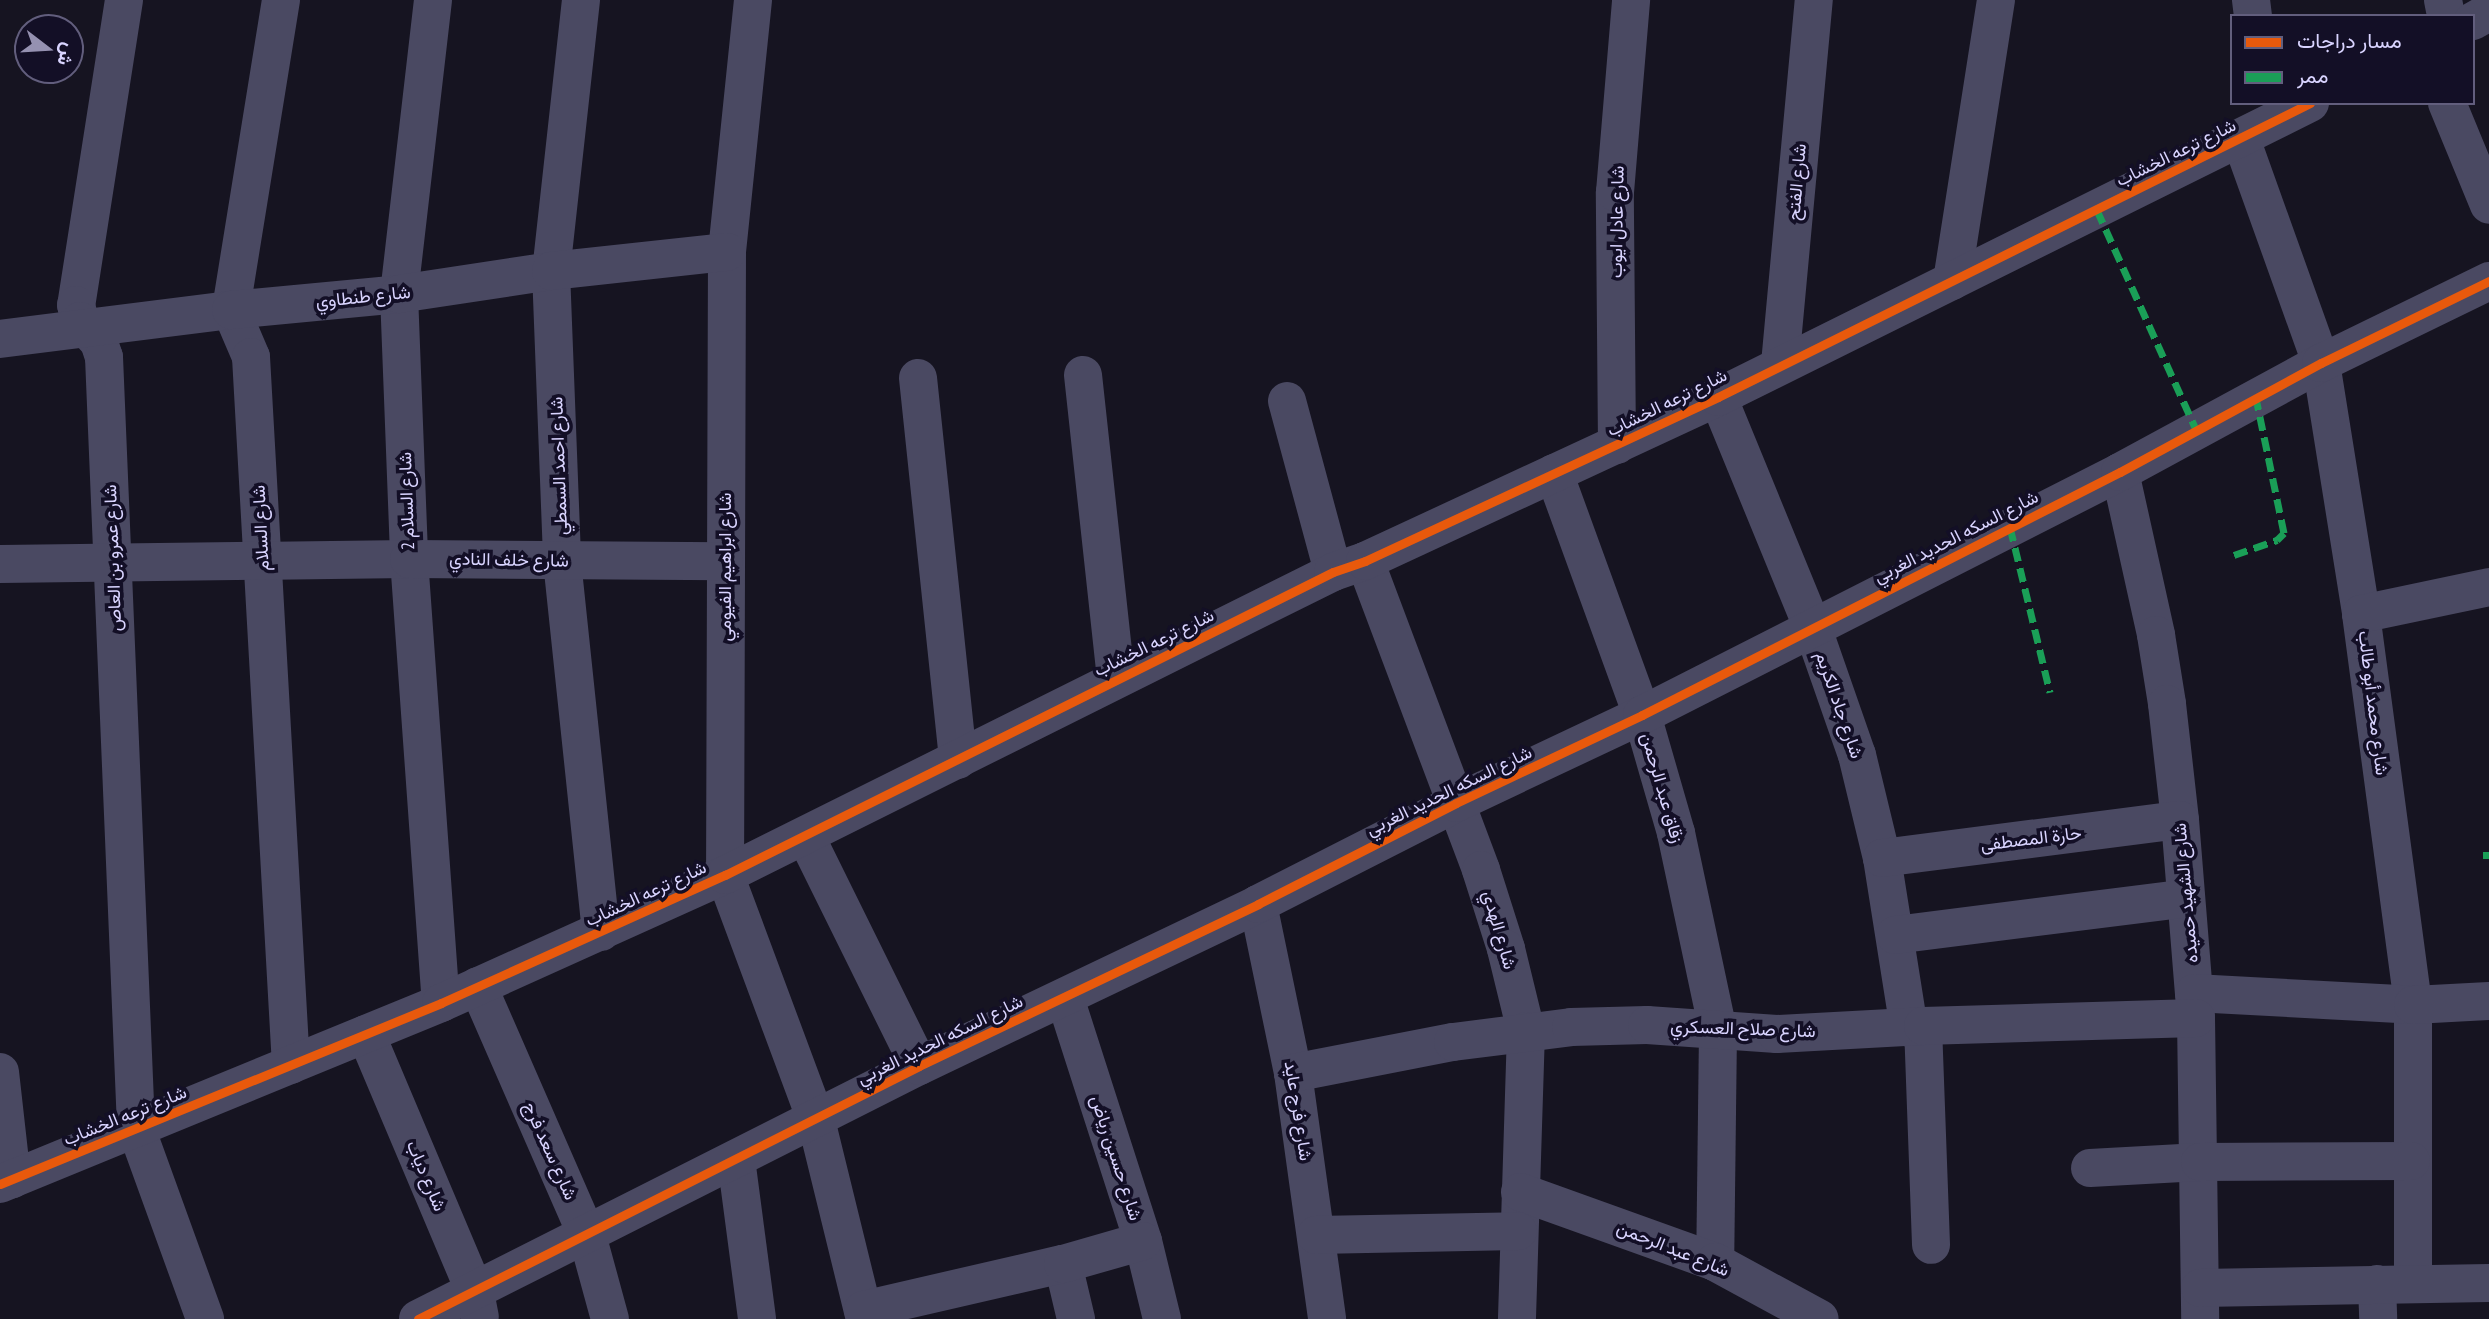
<!DOCTYPE html>
<meta charset="utf-8">
<style>
body{margin:0}
#map{position:relative;width:2489px;height:1319px;overflow:hidden;background:#161421;font-family:"PT Sans Narrow",Vazirmatn,sans-serif}
div>[style]{position:absolute}
[style*='--x']{left:calc(var(--x)*1px);top:calc(var(--y)*1px);width:calc(var(--w)*1px);rotate:calc(var(--a)*1deg)}
.minor>*{height:38px;margin:-19px;padding:0 19px;transform-origin:19px;border-radius:19px;background:#4a4962}
.quiet>*{height:7px;margin-top:-3.5px;transform-origin:0;background:repeating-linear-gradient(90deg,#1a9f57 0 14px,transparent 0 21px)}
.cycleway>*{height:9px;margin:-4.5px;padding:0 4.5px;transform-origin:4.5px;border-radius:4.5px;background:#e8590c}
span{translate:-50% -50%;white-space:nowrap;text-align:center;line-height:1.15;-webkit-text-stroke:7px #130f26;paint-order:stroke}
.street-label{font-size:18px;color:#d9d4ff}
.legend{position:absolute;left:2230px;top:14px;width:245px;height:91px;box-sizing:border-box;background:#130f26;border:2px solid #625e7d;margin:0;padding:9px 12px;list-style:none;font-size:21px;color:#d9d4ff}
.legend li{display:flex;align-items:center;gap:14px;height:35px}
.legend b{width:35px;border:2px solid #625e7d}
.north{position:absolute;left:14px;top:14px;width:70px;height:70px;box-sizing:border-box;background:#130f26;border:2px solid #625e7d;border-radius:50%;rotate:107deg;font-size:19px;font-weight:700;line-height:28px;text-align:center;color:#d9d4ff}
.north::after{content:'';display:block;margin:auto;width:24px;height:32px;background:#9591b1;clip-path:polygon(50% 0,100% 100%,50% 72%,0 100%)}
</style>
<div id="map">
<div class="minor">
<i style="--x:124;--y:0;--w:309;--a:98.9"></i>
<i style="--x:76;--y:305;--w:16;--a:76"></i>
<i style="--x:80;--y:321;--w:28;--a:48"></i>
<i style="--x:99;--y:342;--w:16;--a:72"></i>
<i style="--x:104;--y:357;--w:772;--a:87.62"></i>
<i style="--x:136;--y:1128;--w:203;--a:70.1"></i>
<i style="--x:281;--y:0;--w:314;--a:99.2"></i>
<i style="--x:231;--y:310;--w:51;--a:66.9"></i>
<i style="--x:251;--y:357;--w:709;--a:86.77"></i>
<i style="--x:433;--y:0;--w:296;--a:96.6"></i>
<i style="--x:399;--y:294;--w:265;--a:87.8"></i>
<i style="--x:409;--y:559;--w:445;--a:85.9"></i>
<i style="--x:581;--y:0;--w:273;--a:96.3"></i>
<i style="--x:551;--y:271;--w:290;--a:87.8"></i>
<i style="--x:562;--y:561;--w:373;--a:84"></i>
<i style="--x:753;--y:0;--w:253;--a:95.9"></i>
<i style="--x:727;--y:252;--w:623;--a:90.18"></i>
<i style="--x:725;--y:875;--w:261;--a:69.6"></i>
<i style="--x:816;--y:1120;--w:205;--a:76.2"></i>
<i style="--x:2251;--y:0;--w:16;--a:83"></i>
<i style="--x:2443;--y:0;--w:16;--a:79"></i>
<i style="--x:2473;--y:21;--w:18;--a:-29"></i>
<i style="--x:2447;--y:103;--w:110;--a:67.6"></i>
<i style="--x:2241;--y:139;--w:238;--a:70.3"></i>
<i style="--x:2321;--y:363;--w:254;--a:80.9"></i>
<i style="--x:2361;--y:614;--w:394;--a:82.4"></i>
<i style="--x:2413;--y:1005;--w:278;--a:90"></i>
<i style="--x:1952;--y:281;--w:284;--a:-81.1"></i>
<i style="--x:0;--y:339;--w:233;--a:-7.2"></i>
<i style="--x:231;--y:310;--w:169;--a:-5.4"></i>
<i style="--x:399;--y:294;--w:154;--a:-8.6"></i>
<i style="--x:551;--y:271;--w:177;--a:-6.2"></i>
<i style="--x:1780;--y:364;--w:366;--a:-84.7"></i>
<i style="--x:1083;--y:375;--w:306;--a:83.8"></i>
<i style="--x:918;--y:378;--w:384;--a:84"></i>
<i style="--x:1718;--y:397;--w:251;--a:67.7"></i>
<i style="--x:1813;--y:629;--w:133;--a:70.8"></i>
<i style="--x:1857;--y:755;--w:106;--a:76.4"></i>
<i style="--x:1882;--y:858;--w:172;--a:81"></i>
<i style="--x:1287;--y:401;--w:177;--a:74.9"></i>
<i style="--x:1617;--y:445;--w:253;--a:-90.5"></i>
<i style="--x:1615;--y:192;--w:193;--a:-85.2"></i>
<i style="--x:2120;--y:472;--w:167;--a:77.5"></i>
<i style="--x:2156;--y:635;--w:70;--a:80.9"></i>
<i style="--x:2167;--y:704;--w:117;--a:83.6"></i>
<i style="--x:2180;--y:820;--w:199;--a:85.4"></i>
<i style="--x:2196;--y:1018;--w:301;--a:89.2"></i>
<i style="--x:1554;--y:473;--w:258;--a:70"></i>
<i style="--x:1642;--y:715;--w:123;--a:73.9"></i>
<i style="--x:1676;--y:833;--w:202;--a:78"></i>
<i style="--x:1718;--y:1031;--w:231;--a:90.7"></i>
<i style="--x:1365;--y:561;--w:330;--a:69.4"></i>
<i style="--x:1481;--y:870;--w:83;--a:72.4"></i>
<i style="--x:1506;--y:949;--w:84;--a:76.3"></i>
<i style="--x:1526;--y:1031;--w:288;--a:91.8"></i>
<i style="--x:0;--y:564;--w:409;--a:-0.7"></i>
<i style="--x:409;--y:559;--w:315;--a:0.4"></i>
<i style="--x:2361;--y:614;--w:131;--a:-11.9"></i>
<i style="--x:806;--y:837;--w:255;--a:63.7"></i>
<i style="--x:1882;--y:858;--w:300;--a:-7.3"></i>
<i style="--x:1258;--y:904;--w:173;--a:78.3"></i>
<i style="--x:1293;--y:1073;--w:248;--a:82.1"></i>
<i style="--x:1895;--y:935;--w:293;--a:-7.2"></i>
<i style="--x:478;--y:986;--w:272;--a:66.4"></i>
<i style="--x:587;--y:1235;--w:87;--a:74.7"></i>
<i style="--x:2194;--y:993;--w:219;--a:3.1"></i>
<i style="--x:2413;--y:1005;--w:76;--a:-3"></i>
<i style="--x:1065;--y:998;--w:255;--a:72.2"></i>
<i style="--x:1143;--y:1241;--w:80;--a:76.3"></i>
<i style="--x:1923;--y:1026;--w:219;--a:87.9"></i>
<i style="--x:366;--y:1034;--w:280;--a:67.1"></i>
<i style="--x:475;--y:1292;--w:25;--a:79"></i>
<i style="--x:0;--y:1072;--w:108;--a:83.6"></i>
<i style="--x:1293;--y:1073;--w:163;--a:-11"></i>
<i style="--x:1453;--y:1042;--w:119;--a:-7.2"></i>
<i style="--x:1571;--y:1027;--w:76;--a:-1.5"></i>
<i style="--x:1647;--y:1025;--w:130;--a:4"></i>
<i style="--x:1777;--y:1034;--w:146;--a:-3.1"></i>
<i style="--x:1923;--y:1026;--w:273;--a:-1.7"></i>
<i style="--x:736;--y:1159;--w:161;--a:82.5"></i>
<i style="--x:2090;--y:1168;--w:110;--a:-3.1"></i>
<i style="--x:2200;--y:1162;--w:211;--a:-0.3"></i>
<i style="--x:0;--y:1184;--w:477;--a:-22.3"></i>
<i style="--x:441;--y:1003;--w:312;--a:-24.3"></i>
<i style="--x:725;--y:875;--w:679;--a:-26.49"></i>
<i style="--x:1333;--y:572;--w:34;--a:-19"></i>
<i style="--x:1365;--y:561;--w:389;--a:-24.9"></i>
<i style="--x:1718;--y:397;--w:661;--a:-26.41"></i>
<i style="--x:1520;--y:1192;--w:207;--a:19.7"></i>
<i style="--x:1715;--y:1262;--w:119;--a:28.5"></i>
<i style="--x:1316;--y:1235;--w:202;--a:-1.1"></i>
<i style="--x:1063;--y:1264;--w:57;--a:76.7"></i>
<i style="--x:2377;--y:1284;--w:35;--a:88"></i>
<i style="--x:2200;--y:1288;--w:289;--a:-1"></i>
<i style="--x:863;--y:1310;--w:205;--a:-13"></i>
<i style="--x:1063;--y:1264;--w:83;--a:-16"></i>
<i style="--x:418;--y:1319;--w:561;--a:-26.79"></i>
<i style="--x:919;--y:1066;--w:376;--a:-25.5"></i>
<i style="--x:1258;--y:904;--w:222;--a:-27"></i>
<i style="--x:1456;--y:803;--w:206;--a:-25.3"></i>
<i style="--x:1642;--y:715;--w:536;--a:-26.95"></i>
<i style="--x:2120;--y:472;--w:229;--a:-28.5"></i>
<i style="--x:2321;--y:363;--w:187;--a:-26"></i>
</div>
<div class="quiet">
<i style="--x:2097;--y:210;--w:243;--a:65.7"></i>
<i style="--x:2010;--y:527;--w:170;--a:76.4"></i>
<i style="--x:2234;--y:555;--w:46;--a:-19.2"></i>
<i style="--x:2277;--y:540;--w:10;--a:-45"></i>
<i style="--x:2284;--y:533;--w:138;--a:-101.7"></i>
<i style="--x:2483;--y:855;--w:6;--a:0"></i>
</div>
<div class="cycleway">
<i style="--x:0;--y:1184;--w:477;--a:-22.3"></i>
<i style="--x:441;--y:1003;--w:312;--a:-24.3"></i>
<i style="--x:725;--y:875;--w:679;--a:-26.49"></i>
<i style="--x:1333;--y:572;--w:34;--a:-19"></i>
<i style="--x:1365;--y:561;--w:389;--a:-24.9"></i>
<i style="--x:1718;--y:397;--w:661;--a:-26.41"></i>
<i style="--x:418;--y:1319;--w:561;--a:-26.79"></i>
<i style="--x:919;--y:1066;--w:376;--a:-25.5"></i>
<i style="--x:1258;--y:904;--w:222;--a:-27"></i>
<i style="--x:1456;--y:803;--w:206;--a:-25.3"></i>
<i style="--x:1642;--y:715;--w:536;--a:-26.95"></i>
<i style="--x:2120;--y:472;--w:229;--a:-28.5"></i>
<i style="--x:2321;--y:363;--w:187;--a:-26"></i>
</div>
<div class="street-label">
<span style="left:2176px;top:153px;rotate:-26deg">شارع ترعه الخشاب</span>
<span style="left:1797px;top:182px;rotate:-85deg">شارع الفتح</span>
<span style="left:1617px;top:222px;rotate:-89deg">شارع عادل ايوب</span>
<span style="left:363px;top:297px;rotate:-6deg">شارع طنطاوي</span>
<span style="left:1667px;top:403px;rotate:-26deg">شارع ترعه الخشاب</span>
<span style="left:559px;top:466px;rotate:-92deg">شارع احمد السمطي</span>
<span style="left:407px;top:501px;rotate:-92deg">شارع السلام 2</span>
<span style="left:261px;top:528px;rotate:-93deg">شارع السلام</span>
<span style="left:1956px;top:537px;rotate:-27deg">شارع السكه الحديد الغربي</span>
<span style="left:113px;top:558px;rotate:-92deg">شارع عمرو بن العاص</span>
<span style="left:509px;top:560px;rotate:1deg">شارع خلف النادي</span>
<span style="left:725px;top:567px;rotate:-90deg">شارع ابراهيم الفيومي</span>
<span style="left:1154px;top:643px;rotate:-26deg">شارع ترعه الخشاب</span>
<span style="left:2373px;top:703px;rotate:83deg">شارع محمد أبو طالب</span>
<span style="left:1839px;top:705px;rotate:71deg">شارع جاد الكريم</span>
<span style="left:1662px;top:788px;rotate:74deg">زقاق عبد الرحمن</span>
<span style="left:1449px;top:791px;rotate:-26deg">شارع السكه الحديد الغربي</span>
<span style="left:2031px;top:839px;rotate:-7deg">حارة المصطفى</span>
<span style="left:2186px;top:893px;rotate:-95deg">شارع الشهيد حميده</span>
<span style="left:646px;top:894px;rotate:-25deg">شارع ترعه الخشاب</span>
<span style="left:1499px;top:930px;rotate:74deg">شارع الهدي</span>
<span style="left:1743px;top:1029px;rotate:2deg">شارع صلاح العسكري</span>
<span style="left:940px;top:1040px;rotate:-26deg">شارع السكه الحديد الغربي</span>
<span style="left:1298px;top:1111px;rotate:81deg">شارع فرج عايد</span>
<span style="left:125px;top:1116px;rotate:-22deg">شارع ترعه الخشاب</span>
<span style="left:550px;top:1151px;rotate:66deg">شارع سعد فرج</span>
<span style="left:1116px;top:1158px;rotate:72deg">شارع حسين رياض</span>
<span style="left:426px;top:1176px;rotate:67deg">شارع دياب</span>
<span style="left:1673px;top:1249px;rotate:22deg">شارع عبد الرحمن</span>
</div>
<ul class="legend">
<li><b style="height:9px;background:#e8590c"></b>مسار دراجات</li>
<li><b style="height:9px;background:#1a9f57"></b>ممر</li>
</ul>
<div class="north">ش</div>
</div>
